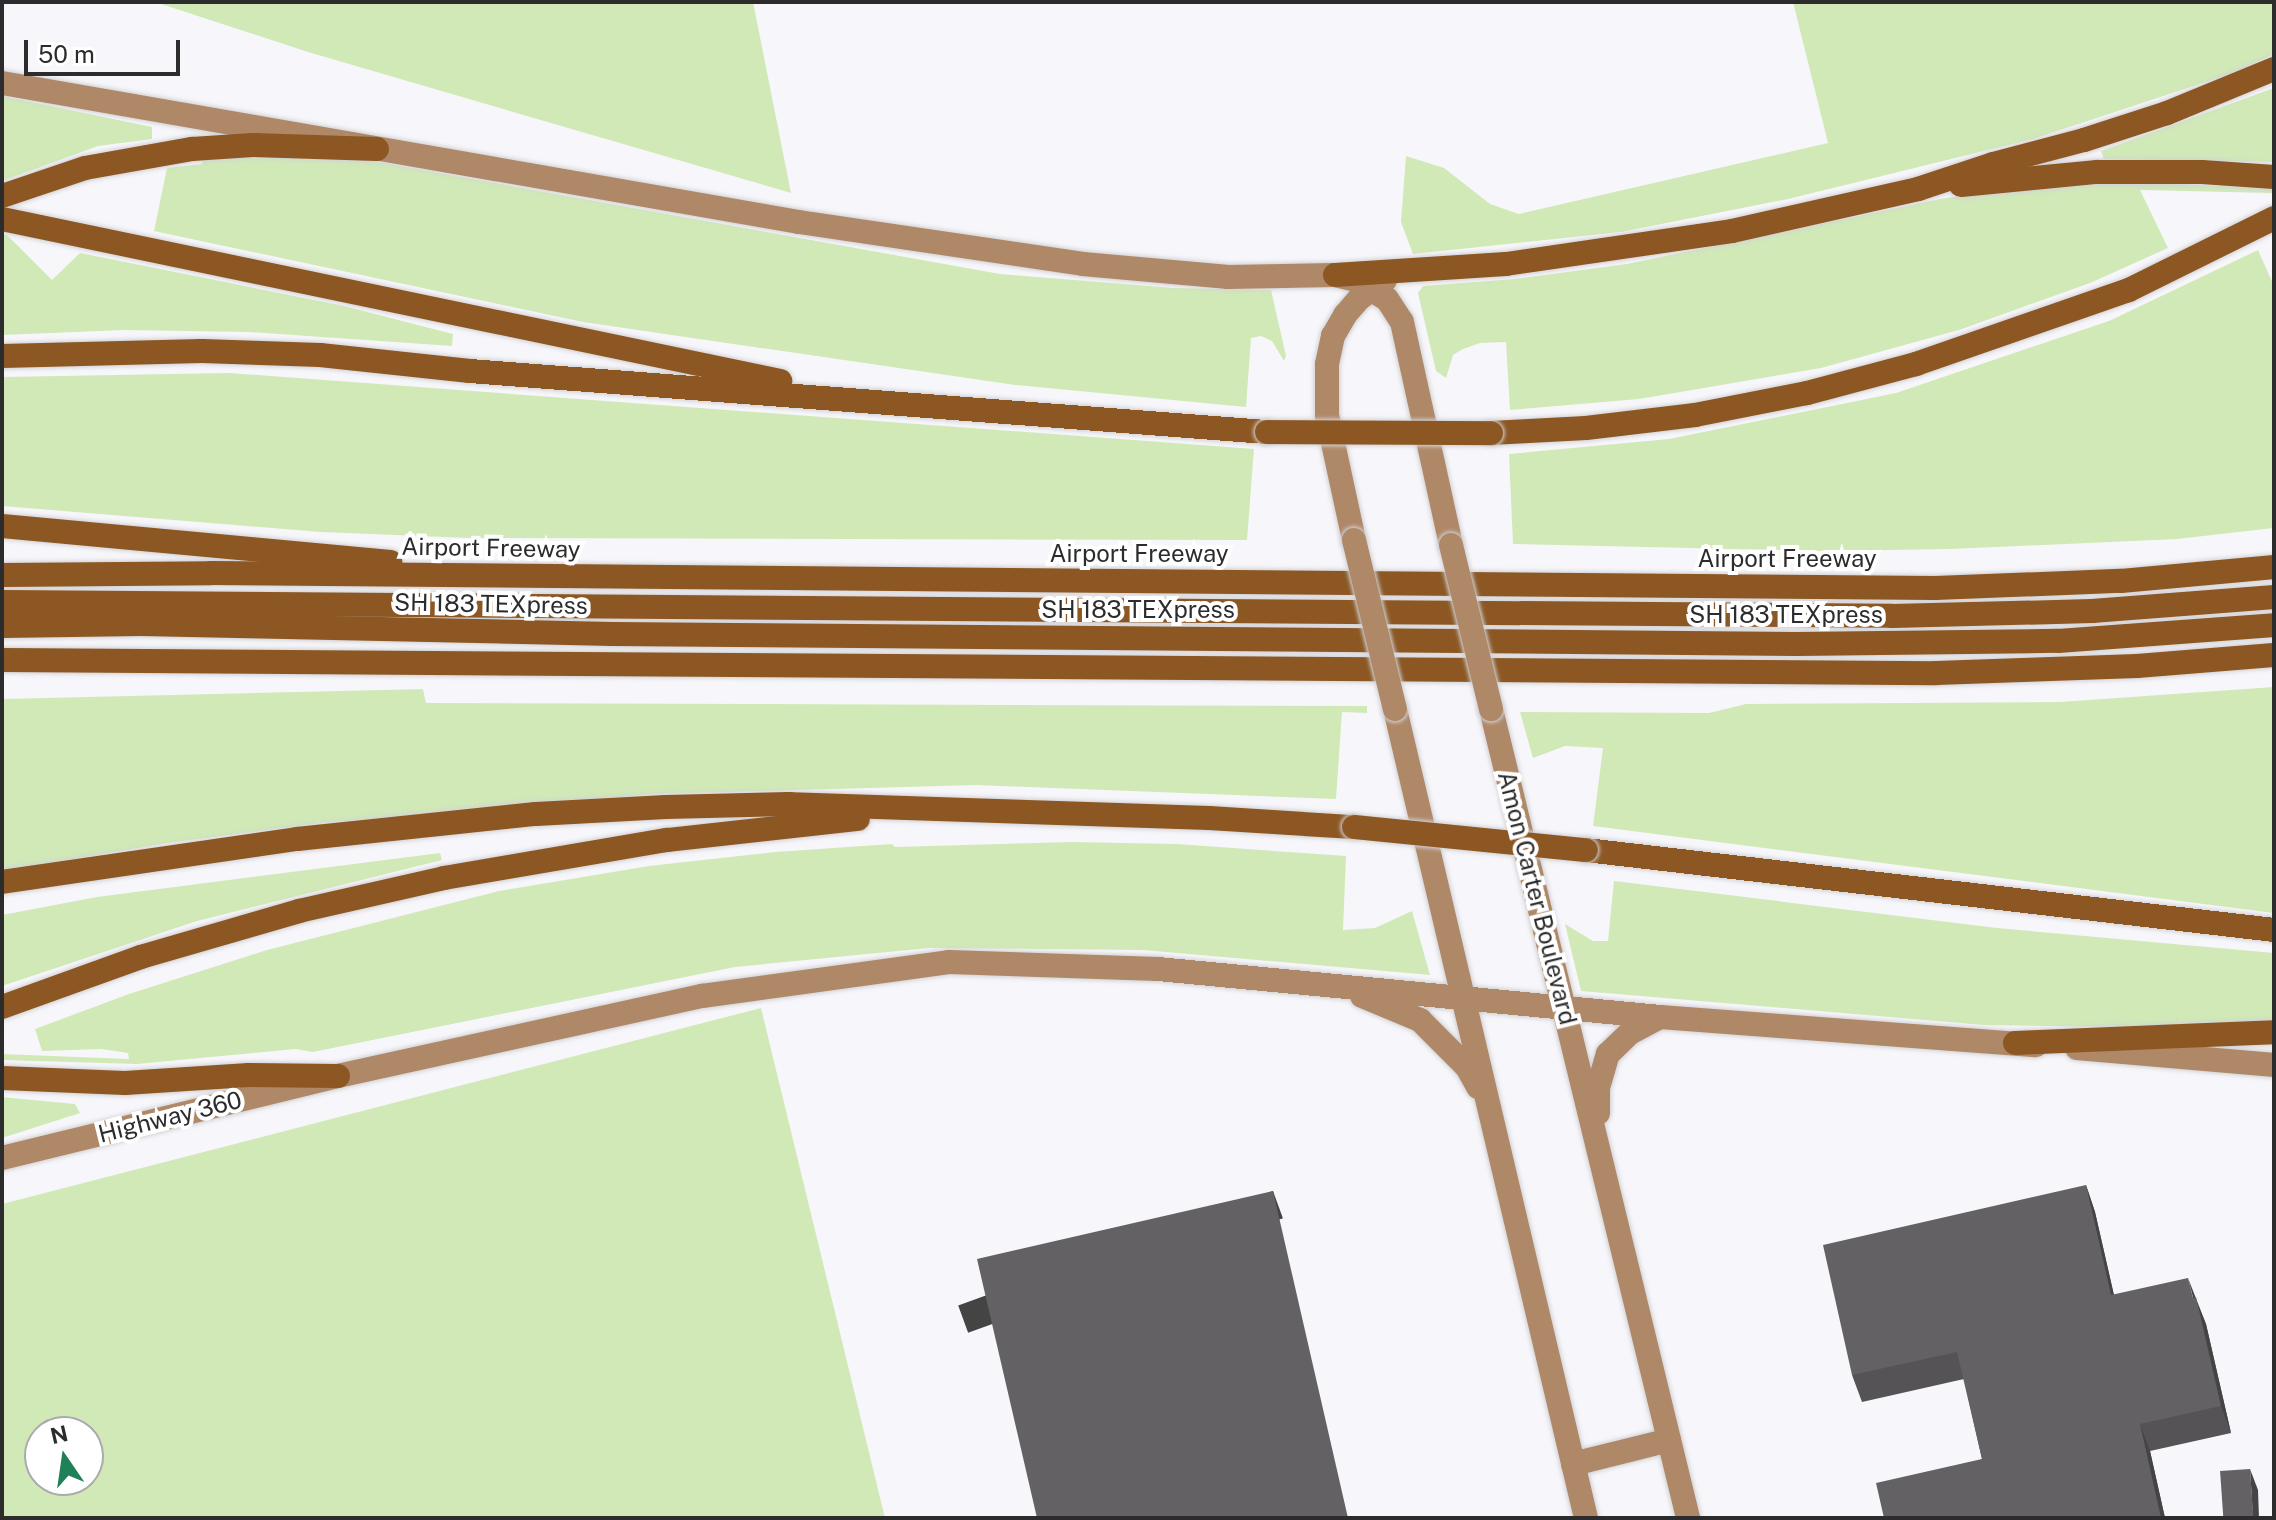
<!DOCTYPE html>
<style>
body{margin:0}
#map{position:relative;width:2276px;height:1520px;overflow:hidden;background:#f7f7fb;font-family:"Public Sans",sans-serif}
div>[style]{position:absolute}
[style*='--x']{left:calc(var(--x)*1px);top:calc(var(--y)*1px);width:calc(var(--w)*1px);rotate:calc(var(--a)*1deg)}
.green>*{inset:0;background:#d1e9b7}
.roads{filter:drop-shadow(0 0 2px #d2d2d6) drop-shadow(0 0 2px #d2d2d6)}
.secondary>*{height:24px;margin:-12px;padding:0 12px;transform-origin:12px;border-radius:12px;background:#af8867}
.highway>*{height:24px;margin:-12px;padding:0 12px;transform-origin:12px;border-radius:12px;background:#8c5722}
.bridges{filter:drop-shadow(0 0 2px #d2d2d6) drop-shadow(0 0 2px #d2d2d6)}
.secondary-bridge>*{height:24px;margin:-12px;padding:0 12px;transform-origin:12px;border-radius:12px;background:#af8867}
.highway-bridge>*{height:24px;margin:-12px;padding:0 12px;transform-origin:12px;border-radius:12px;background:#8c5722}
.wall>*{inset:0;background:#555355}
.shaded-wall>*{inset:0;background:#454445;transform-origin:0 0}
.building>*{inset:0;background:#636163;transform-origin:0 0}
span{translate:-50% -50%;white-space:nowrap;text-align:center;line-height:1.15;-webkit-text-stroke:8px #fff;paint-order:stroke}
.street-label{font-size:24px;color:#2c2c2d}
.frame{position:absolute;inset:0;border:4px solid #2c2c2d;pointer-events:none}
.north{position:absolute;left:24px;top:1416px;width:80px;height:80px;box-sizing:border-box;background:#fff;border:2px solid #ababab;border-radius:50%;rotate:347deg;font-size:22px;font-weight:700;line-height:32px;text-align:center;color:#2c2c2d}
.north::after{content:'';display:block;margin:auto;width:28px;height:36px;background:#208058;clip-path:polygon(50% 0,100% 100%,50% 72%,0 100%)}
.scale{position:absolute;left:24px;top:40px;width:156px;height:36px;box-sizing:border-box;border:4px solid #2c2c2d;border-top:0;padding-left:10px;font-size:24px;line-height:28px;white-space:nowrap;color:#2c2c2d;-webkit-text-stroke:6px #fff;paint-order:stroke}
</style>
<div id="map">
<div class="green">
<i style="clip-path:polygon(155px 2px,753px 2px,791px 193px,308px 52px)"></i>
<i style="clip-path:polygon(1793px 2px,2274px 2px,2274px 54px,2230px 74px,2033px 139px,1788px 199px,1621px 232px,1413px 254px,1401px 222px,1406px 156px,1444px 168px,1490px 204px,1519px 214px,1828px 143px)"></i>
<i style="clip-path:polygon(2274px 88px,2274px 162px,2104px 159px,2101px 151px)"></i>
<i style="clip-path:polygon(2px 96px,152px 127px,152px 139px,98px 146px,2px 181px)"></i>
<i style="clip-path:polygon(263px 154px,367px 160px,1000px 274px,1173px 288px,1271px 290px,1286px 356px,1284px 361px,1272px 341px,1261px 336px,1251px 338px,1246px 407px,1015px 385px,583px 322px,154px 231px,167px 168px,202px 164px,203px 157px)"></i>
<i style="clip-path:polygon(2098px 181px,2274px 188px,2274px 193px,2140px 190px,2168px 248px,2090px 283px,1959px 330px,1821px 368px,1639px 399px,1510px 410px,1506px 342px,1480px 343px,1463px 349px,1453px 355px,1446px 378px,1436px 371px,1418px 293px,1423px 286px,1515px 279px,1627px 264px,1940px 199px,2010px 188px)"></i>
<i style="clip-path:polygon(2px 234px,7px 235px,52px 280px,80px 253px,344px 306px,453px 334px,452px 346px,249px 332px,123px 330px,2px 335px)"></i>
<i style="clip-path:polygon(2258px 250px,2274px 286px,2274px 528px,2177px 539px,1951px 549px,1825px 551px,1513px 544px,1509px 454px,1669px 439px,1896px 393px,2109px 321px)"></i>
<i style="clip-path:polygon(229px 373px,1254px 449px,1247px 540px,469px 538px,321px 532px,2px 506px,2px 377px)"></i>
<i style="clip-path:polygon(2274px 687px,2274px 913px,1593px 826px,1603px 748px,1565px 746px,1533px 758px,1520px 712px,1709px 713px,1746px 704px,2060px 702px)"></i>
<i style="clip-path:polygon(423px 689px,426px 703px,1367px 706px,1367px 713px,1342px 712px,1336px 799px,976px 785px,655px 794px,321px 823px,168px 843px,2px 871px,2px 699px)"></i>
<i style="clip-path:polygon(1072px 842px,1176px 844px,1346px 856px,1343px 930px,1375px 928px,1412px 911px,1430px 975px,1143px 950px,929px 948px,735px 967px,313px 1052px,295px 1049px,137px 1064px,2px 1060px,2px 1054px,129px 1059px,128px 1053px,101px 1049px,42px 1051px,35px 1029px,129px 994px,267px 950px,499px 891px,649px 866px,775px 852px,892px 844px,895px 847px)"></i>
<i style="clip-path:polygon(440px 853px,442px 860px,197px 921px,2px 986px,2px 915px,97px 897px)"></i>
<i style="clip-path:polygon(1614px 881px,1997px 928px,2274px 953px,2274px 1024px,2164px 1028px,1984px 1025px,1581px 991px,1565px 924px,1593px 941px,1608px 941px)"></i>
<i style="clip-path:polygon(evenodd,761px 1008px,885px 1518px,2px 1518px,2px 1204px,761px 1008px,40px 1432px,88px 1432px,88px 1480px,40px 1480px,40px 1432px)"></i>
<i style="clip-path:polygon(2px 1097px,75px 1104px,80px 1113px,2px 1138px)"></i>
</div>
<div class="roads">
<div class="secondary">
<i style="--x:2;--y:83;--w:809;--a:9.89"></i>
<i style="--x:799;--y:222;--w:287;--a:8.4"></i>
<i style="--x:1083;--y:264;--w:146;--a:5.1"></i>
<i style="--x:1228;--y:277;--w:107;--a:-1.1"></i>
<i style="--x:1335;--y:275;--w:22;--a:13"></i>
<i style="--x:1356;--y:280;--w:36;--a:32"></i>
<i style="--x:1387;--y:299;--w:27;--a:57"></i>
<i style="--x:1402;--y:322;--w:228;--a:77.6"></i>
<i style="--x:1354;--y:540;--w:128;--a:-102.2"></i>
<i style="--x:1327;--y:415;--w:51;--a:-90"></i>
<i style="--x:1327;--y:364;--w:29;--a:-78"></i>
<i style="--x:1333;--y:336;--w:24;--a:-60"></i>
<i style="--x:1345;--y:315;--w:23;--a:-49"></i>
<i style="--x:1360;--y:298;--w:31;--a:-36"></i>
<i style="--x:1395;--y:709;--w:831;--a:76.72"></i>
<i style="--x:1491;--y:709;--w:833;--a:76.31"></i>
<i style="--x:1362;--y:996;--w:63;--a:22.5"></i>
<i style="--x:1420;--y:1020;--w:66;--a:45"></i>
<i style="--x:1467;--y:1067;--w:23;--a:61"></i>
<i style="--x:2077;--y:1048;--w:198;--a:4.9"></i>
<i style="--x:1598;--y:1113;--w:25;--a:-90"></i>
<i style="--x:1598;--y:1088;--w:35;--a:-74"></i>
<i style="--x:1608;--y:1054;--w:30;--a:-44"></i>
<i style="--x:1630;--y:1033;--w:32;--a:-28"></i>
<i style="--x:2;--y:1158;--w:346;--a:-13.7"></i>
<i style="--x:338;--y:1076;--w:373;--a:-12.4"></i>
<i style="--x:702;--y:996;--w:249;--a:-7.8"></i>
<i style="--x:949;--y:962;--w:209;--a:1.9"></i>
<i style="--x:1158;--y:969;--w:504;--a:5.46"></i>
<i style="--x:1660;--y:1017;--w:377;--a:4.3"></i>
<i style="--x:1573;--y:1464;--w:99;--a:-14"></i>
</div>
<div class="highway">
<i style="--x:1961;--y:185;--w:137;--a:-5.5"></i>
<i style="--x:2097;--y:172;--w:105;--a:0"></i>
<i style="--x:2202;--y:172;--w:72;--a:4"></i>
<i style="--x:2;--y:196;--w:88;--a:-18.6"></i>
<i style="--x:85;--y:168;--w:109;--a:-10.1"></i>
<i style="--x:192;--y:149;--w:61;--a:-3.8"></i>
<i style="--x:253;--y:145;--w:124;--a:1.8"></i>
<i style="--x:2;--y:219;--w:795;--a:11.76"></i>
<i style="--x:1335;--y:275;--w:171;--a:-3.7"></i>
<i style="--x:1506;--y:264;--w:228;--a:-8.3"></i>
<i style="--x:1732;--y:231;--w:191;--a:-12.7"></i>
<i style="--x:1918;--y:189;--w:79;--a:-18.4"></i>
<i style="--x:1993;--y:164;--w:94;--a:-14.8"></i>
<i style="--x:2084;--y:140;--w:87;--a:-18"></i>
<i style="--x:2167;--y:113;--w:116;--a:-22.4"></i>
<i style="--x:2;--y:356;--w:200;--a:-1.4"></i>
<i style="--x:202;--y:351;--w:118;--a:1.9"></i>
<i style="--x:320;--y:355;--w:151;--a:6.1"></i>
<i style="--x:470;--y:371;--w:799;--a:4.38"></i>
<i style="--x:1491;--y:433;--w:95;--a:-3"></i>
<i style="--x:1586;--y:428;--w:110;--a:-6.8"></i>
<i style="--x:1695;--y:415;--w:114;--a:-11.1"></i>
<i style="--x:1807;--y:393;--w:113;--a:-14.9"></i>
<i style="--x:1916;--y:364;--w:225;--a:-19.2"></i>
<i style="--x:2129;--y:290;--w:162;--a:-26.4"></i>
<i style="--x:2;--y:526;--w:390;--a:5.3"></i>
<i style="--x:2;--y:575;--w:209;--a:-0.5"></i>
<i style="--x:211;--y:573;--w:1724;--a:0.5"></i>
<i style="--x:1935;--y:588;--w:186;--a:-2.2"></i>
<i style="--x:2121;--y:581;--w:154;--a:-5.2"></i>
<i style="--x:2;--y:602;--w:1890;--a:0.42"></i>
<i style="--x:1892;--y:616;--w:200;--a:-1.4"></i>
<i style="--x:2092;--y:611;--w:183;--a:-4.4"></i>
<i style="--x:2;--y:626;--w:139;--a:-0.8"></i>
<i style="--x:141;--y:624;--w:472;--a:1.2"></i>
<i style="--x:613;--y:634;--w:1183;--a:0.48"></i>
<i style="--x:1796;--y:644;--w:262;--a:-0.7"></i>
<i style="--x:2058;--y:641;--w:217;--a:-4.2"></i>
<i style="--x:2;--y:660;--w:1934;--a:0.39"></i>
<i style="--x:1936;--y:673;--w:201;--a:-2"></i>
<i style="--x:2137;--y:666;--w:137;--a:-4.6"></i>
<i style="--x:1586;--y:850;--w:693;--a:6.63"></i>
<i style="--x:2;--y:882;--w:298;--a:-8.3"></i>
<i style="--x:297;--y:839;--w:240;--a:-6"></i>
<i style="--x:536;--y:814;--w:130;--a:-3.1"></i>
<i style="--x:666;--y:807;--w:123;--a:-1.4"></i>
<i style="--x:789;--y:804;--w:420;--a:1.9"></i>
<i style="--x:1209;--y:818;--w:145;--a:3.6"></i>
<i style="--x:2;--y:1007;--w:148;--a:-19.8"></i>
<i style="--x:141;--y:957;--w:165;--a:-16.2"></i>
<i style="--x:299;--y:911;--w:149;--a:-12.8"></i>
<i style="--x:444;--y:878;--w:226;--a:-9.7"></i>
<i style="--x:667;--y:840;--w:192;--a:-6.3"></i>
<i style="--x:2015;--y:1043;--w:259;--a:-2.4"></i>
<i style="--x:2;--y:1078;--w:123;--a:2.3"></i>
<i style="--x:125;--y:1083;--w:124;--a:-3.7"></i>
<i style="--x:249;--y:1075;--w:89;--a:0.6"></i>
</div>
</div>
<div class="bridges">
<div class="secondary-bridge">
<i style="--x:1354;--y:540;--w:174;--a:76.4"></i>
<i style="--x:1451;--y:545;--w:169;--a:76.3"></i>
</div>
<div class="highway-bridge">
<i style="--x:1267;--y:432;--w:224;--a:0.3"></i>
<i style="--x:1354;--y:827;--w:233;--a:5.7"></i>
</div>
</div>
<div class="wall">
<i style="clip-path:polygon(2086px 1185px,2095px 1212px,2114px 1295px,2195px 1298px,2206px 1324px,2231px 1433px,2150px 1451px,2165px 1518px,1884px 1518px,1982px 1459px,1964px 1379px,1862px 1402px,1852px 1375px)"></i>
</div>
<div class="shaded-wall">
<i style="clip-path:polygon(2086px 1185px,2095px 1212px,2120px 1322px,2111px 1295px)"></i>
<i style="left:1273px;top:1191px;width:29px;height:335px;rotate:70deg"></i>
<i style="clip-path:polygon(2188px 1278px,2206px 1324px,2231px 1433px,2221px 1406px)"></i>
<i style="clip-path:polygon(2140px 1424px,2150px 1451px,2165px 1518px,2161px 1518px)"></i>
<i style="clip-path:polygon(2250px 1469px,2258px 1490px,2259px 1518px,2253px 1518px)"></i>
</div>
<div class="building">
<i style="clip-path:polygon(2086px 1185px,2111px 1295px,2188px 1278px,2193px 1298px,2196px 1297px,2221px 1406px,2140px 1424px,2161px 1518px,1884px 1518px,1876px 1483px,1982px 1459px,1957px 1352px,1852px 1375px,1823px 1245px)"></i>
<i style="clip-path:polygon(1273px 1191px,1348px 1518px,1037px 1518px,977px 1259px)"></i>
<i style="left:2250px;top:1469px;width:49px;height:30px;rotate:86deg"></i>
</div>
<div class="street-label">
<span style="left:491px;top:548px;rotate:1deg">Airport Freeway</span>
<span style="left:1139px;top:554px">Airport Freeway</span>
<span style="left:1787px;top:559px">Airport Freeway</span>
<span style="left:491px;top:604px;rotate:1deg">SH 183 TEXpress</span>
<span style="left:1138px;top:610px">SH 183 TEXpress</span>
<span style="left:1786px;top:615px">SH 183 TEXpress</span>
<span style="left:1537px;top:898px;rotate:76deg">Amon Carter Boulevard</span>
<span style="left:170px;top:1117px;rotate:-14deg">Highway 360</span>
</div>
<div class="frame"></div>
<div class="north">N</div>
<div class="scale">50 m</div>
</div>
